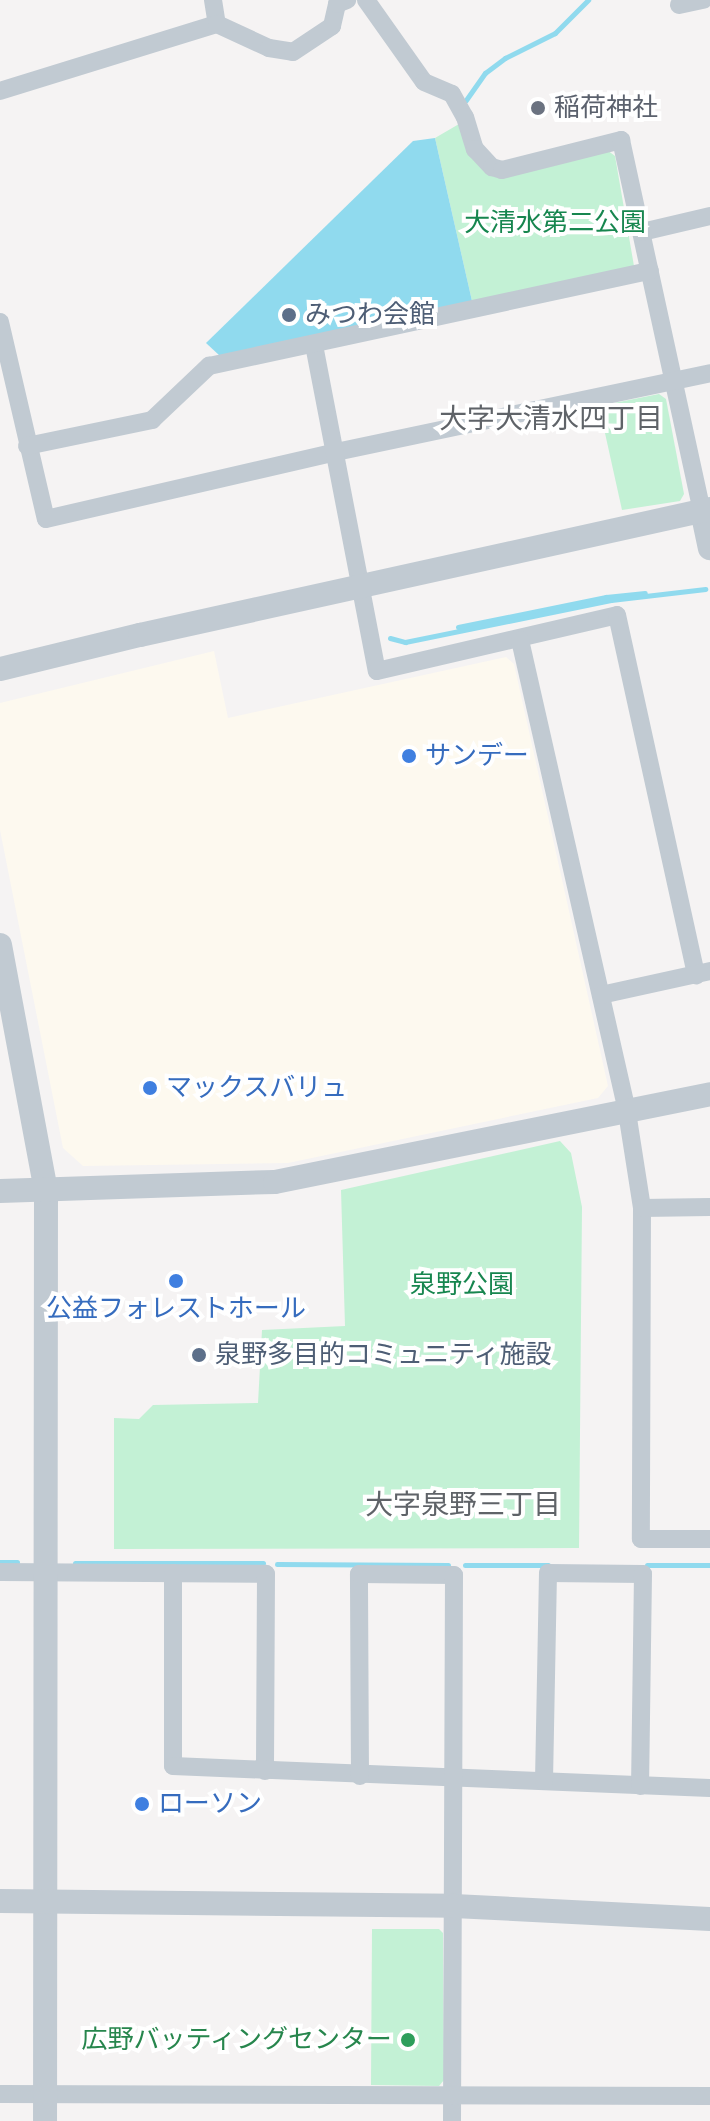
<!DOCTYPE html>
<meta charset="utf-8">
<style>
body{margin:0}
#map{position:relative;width:710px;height:2121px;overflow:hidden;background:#f5f3f3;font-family:"Nunito Sans","Noto Sans JP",sans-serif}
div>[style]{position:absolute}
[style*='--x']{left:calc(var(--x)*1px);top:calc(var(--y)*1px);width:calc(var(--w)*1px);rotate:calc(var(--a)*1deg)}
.commercial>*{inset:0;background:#fdf9ef}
.green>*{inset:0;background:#c3f1d5}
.water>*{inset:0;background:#90daee}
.stream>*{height:5px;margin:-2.5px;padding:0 2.5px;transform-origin:2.5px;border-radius:2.5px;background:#90daee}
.minor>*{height:18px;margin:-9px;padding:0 9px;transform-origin:9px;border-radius:9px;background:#c1cad2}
.tertiary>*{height:24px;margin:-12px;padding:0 12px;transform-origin:12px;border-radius:12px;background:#c1cad2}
.dots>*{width:22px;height:22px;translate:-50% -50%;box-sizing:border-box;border:4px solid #fff;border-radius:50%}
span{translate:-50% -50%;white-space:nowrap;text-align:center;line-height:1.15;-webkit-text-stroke:8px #fff;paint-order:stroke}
.worship-label{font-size:26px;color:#5b616d}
.left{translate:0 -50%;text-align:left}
.park-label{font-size:26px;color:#17864f}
.service-label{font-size:26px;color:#4e5e75}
.shop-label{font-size:26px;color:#366cbe}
.leisure-label{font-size:26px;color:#27864d}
.right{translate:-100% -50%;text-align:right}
.neighbourhood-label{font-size:28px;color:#5f6368}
</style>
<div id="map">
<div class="commercial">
<i style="clip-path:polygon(214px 651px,228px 718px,506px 657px,514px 664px,608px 1086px,598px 1098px,288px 1163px,83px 1166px,63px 1148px,0 830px,0 703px)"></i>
</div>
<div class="green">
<i style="clip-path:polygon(459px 124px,481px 167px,607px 150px,615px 156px,634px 266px,472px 301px,435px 138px)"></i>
<i style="clip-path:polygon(659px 394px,666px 399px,684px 494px,680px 501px,622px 510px,599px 406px)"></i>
<i style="clip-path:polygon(560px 1141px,571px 1153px,582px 1207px,579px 1548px,114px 1549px,114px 1418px,139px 1419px,153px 1405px,258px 1403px,262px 1330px,345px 1326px,341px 1190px)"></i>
<i style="clip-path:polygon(372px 1929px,439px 1929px,443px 1933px,444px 2080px,439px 2086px,371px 2085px)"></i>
</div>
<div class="water">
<i style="clip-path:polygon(435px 138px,472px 301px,220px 356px,206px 343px,413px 141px)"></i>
</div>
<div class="stream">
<i style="--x:466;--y:100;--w:33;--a:-55"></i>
<i style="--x:485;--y:73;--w:25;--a:-37"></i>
<i style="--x:505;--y:58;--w:56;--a:-26.6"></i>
<i style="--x:555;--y:33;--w:47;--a:-45"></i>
<i style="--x:458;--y:627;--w:151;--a:-11.5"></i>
<i style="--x:606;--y:597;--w:39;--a:-6"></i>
<i style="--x:390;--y:638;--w:16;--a:15"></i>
<i style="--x:405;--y:642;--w:210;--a:-11.5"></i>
<i style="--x:611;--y:600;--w:95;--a:-6.7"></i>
<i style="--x:0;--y:1562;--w:17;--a:0"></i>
<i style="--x:75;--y:1563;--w:188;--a:0"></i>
<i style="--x:277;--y:1564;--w:171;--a:0.3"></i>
<i style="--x:465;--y:1565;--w:83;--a:0"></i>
<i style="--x:647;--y:1565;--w:63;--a:0"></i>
</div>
<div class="minor">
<i style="--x:213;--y:0;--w:24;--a:81"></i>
<i style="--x:366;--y:0;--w:100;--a:54.7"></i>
<i style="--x:424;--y:82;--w:30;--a:23"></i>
<i style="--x:452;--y:94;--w:26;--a:61"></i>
<i style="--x:465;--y:117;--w:34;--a:73"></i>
<i style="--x:475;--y:149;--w:25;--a:47"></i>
<i style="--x:492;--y:167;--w:10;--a:17"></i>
<i style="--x:502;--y:170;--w:123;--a:-14.1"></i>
<i style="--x:621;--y:140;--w:380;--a:77.7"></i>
<i style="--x:679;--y:5;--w:25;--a:-12"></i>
<i style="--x:0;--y:91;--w:227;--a:-17.2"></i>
<i style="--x:217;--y:24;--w:57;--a:24.8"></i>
<i style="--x:269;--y:48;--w:24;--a:9"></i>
<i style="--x:293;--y:52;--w:47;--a:-33.7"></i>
<i style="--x:332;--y:26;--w:23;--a:-77"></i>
<i style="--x:337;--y:4;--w:11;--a:-22"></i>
<i style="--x:642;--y:232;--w:70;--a:-13.2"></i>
<i style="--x:0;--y:322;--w:202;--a:76.9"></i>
<i style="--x:46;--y:519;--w:298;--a:-13"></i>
<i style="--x:336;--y:452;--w:382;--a:-11.9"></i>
<i style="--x:314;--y:345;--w:332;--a:79.1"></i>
<i style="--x:377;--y:671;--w:246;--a:-13.1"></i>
<i style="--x:617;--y:615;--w:369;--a:77.6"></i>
<i style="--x:27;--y:446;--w:128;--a:-11.7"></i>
<i style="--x:152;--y:420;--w:79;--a:-43.5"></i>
<i style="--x:209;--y:366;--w:451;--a:-12.2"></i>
<i style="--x:520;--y:640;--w:484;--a:77.2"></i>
<i style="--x:627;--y:1112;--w:97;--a:81.1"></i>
<i style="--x:642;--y:1208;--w:331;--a:90.2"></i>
<i style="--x:641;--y:1539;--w:69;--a:0"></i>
<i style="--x:601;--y:995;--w:112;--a:-12.4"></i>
<i style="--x:642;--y:1208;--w:68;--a:-0.8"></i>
<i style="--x:0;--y:1572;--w:266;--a:0.4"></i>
<i style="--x:266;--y:1574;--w:197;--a:90.3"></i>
<i style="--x:173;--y:1573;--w:193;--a:90"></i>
<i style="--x:173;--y:1766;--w:537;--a:2.35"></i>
<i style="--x:360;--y:1776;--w:202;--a:-90.3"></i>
<i style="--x:359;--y:1574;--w:95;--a:0.6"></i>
<i style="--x:454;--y:1575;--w:546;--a:90.21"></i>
<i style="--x:544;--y:1781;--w:208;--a:-88.9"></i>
<i style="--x:548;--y:1573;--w:95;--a:0.6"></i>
<i style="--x:643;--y:1574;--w:212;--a:90.8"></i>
<i style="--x:0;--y:2094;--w:710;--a:0.16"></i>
</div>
<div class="tertiary">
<i style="--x:702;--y:511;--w:38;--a:78"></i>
<i style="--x:0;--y:669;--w:144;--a:-13.7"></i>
<i style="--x:140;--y:635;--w:584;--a:-12.46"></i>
<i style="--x:0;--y:945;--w:249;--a:79.4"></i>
<i style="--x:46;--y:1190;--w:931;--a:90.06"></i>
<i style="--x:0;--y:1191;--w:275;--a:-1.9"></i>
<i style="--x:275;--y:1182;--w:444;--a:-11.4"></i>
<i style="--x:0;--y:1901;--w:454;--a:0.6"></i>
<i style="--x:454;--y:1906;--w:256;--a:2.9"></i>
</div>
<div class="dots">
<i style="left:538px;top:108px;background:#6b7280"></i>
<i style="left:289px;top:315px;background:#5c6f8a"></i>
<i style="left:409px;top:756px;background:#3f7fe0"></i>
<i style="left:150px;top:1088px;background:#3f7fe0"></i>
<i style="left:176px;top:1281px;background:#3f7fe0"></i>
<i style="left:199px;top:1355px;background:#5c6f8a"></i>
<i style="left:142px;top:1804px;background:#3f7fe0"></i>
<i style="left:408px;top:2040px;background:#2e9e5b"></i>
</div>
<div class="worship-label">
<span class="left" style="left:554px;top:108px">稲荷神社</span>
</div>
<div class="park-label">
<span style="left:555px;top:223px">大清水第二公園</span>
<span style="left:462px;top:1285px">泉野公園</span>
</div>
<div class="service-label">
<span class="left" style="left:305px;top:315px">みつわ会館</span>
<span class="left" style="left:215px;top:1355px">泉野多目的コミュニティ施設</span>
</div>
<div class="shop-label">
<span class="left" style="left:425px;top:756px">サンデー</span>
<span class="left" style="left:166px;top:1088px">マックスバリュ</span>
<span style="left:176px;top:1309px">公益フォレストホール</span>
<span class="left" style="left:158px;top:1804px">ローソン</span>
</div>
<div class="leisure-label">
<span class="right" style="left:392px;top:2040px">広野バッティングセンター</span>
</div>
<div class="neighbourhood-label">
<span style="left:551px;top:419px">大字大清水四丁目</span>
<span style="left:463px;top:1505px">大字泉野三丁目</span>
</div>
</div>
